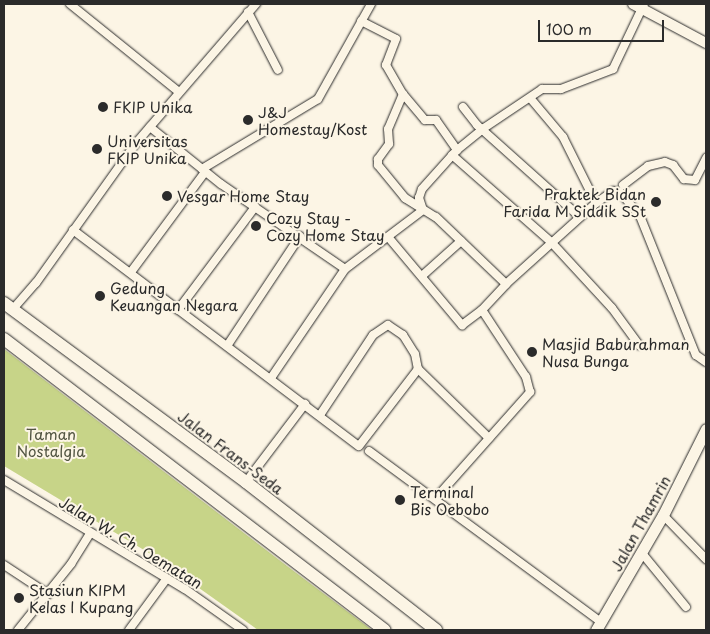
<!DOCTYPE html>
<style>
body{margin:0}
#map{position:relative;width:710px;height:634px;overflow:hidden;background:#fcf5e5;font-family:"Playpen Sans",sans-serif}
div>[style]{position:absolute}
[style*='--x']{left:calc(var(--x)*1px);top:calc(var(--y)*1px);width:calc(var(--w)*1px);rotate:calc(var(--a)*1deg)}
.green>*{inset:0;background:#c7d488}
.roads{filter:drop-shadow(0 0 1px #2b2b2b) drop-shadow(0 0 1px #2b2b2b)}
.minor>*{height:8px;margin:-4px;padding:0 4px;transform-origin:4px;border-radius:4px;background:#fcf5e5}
.tertiary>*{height:10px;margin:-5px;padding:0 5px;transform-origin:5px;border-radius:5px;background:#fcf5e5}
.secondary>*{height:11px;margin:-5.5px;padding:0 5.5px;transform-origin:5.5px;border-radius:5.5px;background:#fcf5e5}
.primary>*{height:12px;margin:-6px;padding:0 6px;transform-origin:6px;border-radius:6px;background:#fcf5e5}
.dots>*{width:14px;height:14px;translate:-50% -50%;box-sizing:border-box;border:2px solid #fcf5e5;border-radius:50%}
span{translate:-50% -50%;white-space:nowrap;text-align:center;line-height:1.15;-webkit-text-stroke:4px #fcf5e5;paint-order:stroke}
.poi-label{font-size:15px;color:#2b2b2b}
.left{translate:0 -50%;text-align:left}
.right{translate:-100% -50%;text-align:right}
.park-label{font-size:15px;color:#525542}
.street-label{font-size:15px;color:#2b2b2b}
.frame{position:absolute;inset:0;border:5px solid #2b2b2b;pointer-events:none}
.scale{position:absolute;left:538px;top:20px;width:126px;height:22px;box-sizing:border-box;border:2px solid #2b2b2b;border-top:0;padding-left:6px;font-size:15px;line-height:18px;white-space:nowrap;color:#2b2b2b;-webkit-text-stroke:4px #fcf5e5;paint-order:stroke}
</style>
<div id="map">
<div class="green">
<i style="clip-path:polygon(4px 349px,287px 566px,372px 630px,258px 630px,154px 556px,4px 466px)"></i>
</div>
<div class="roads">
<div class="minor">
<i style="--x:70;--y:4;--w:139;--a:38.9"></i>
<i style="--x:248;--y:12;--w:65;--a:62.7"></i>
<i style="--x:361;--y:21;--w:39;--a:27"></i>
<i style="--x:396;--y:39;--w:28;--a:111"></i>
<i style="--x:386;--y:65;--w:34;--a:60"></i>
<i style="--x:403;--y:94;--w:34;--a:50"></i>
<i style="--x:425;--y:120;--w:11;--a:0"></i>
<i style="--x:436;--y:120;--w:37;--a:55"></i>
<i style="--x:403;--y:94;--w:38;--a:113"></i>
<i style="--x:388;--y:129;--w:15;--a:86"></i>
<i style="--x:389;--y:144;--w:19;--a:126"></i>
<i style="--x:378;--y:159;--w:6;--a:90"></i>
<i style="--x:378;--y:165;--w:43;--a:50.7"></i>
<i style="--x:405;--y:198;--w:36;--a:32"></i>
<i style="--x:436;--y:217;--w:97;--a:43.7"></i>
<i style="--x:531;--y:99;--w:50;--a:49.9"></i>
<i style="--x:563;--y:137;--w:74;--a:63.4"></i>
<i style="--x:463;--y:107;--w:23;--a:52"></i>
<i style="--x:477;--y:125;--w:138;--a:41.8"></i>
<i style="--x:150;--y:127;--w:91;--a:38.8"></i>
<i style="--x:221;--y:184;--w:150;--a:34.4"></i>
<i style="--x:452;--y:155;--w:133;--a:41.3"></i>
<i style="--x:552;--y:243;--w:88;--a:47.3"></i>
<i style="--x:612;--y:308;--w:46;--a:53.9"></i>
<i style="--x:202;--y:169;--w:135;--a:-31.1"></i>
<i style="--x:318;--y:99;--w:109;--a:-60.8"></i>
<i style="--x:623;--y:185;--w:31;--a:-37"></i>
<i style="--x:648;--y:166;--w:17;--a:-13"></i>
<i style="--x:665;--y:162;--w:9;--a:21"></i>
<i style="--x:673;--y:165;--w:18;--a:52"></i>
<i style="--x:684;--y:179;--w:11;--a:5"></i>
<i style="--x:695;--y:180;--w:25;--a:-63"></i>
<i style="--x:423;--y:210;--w:13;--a:-108"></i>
<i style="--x:419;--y:198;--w:9;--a:-72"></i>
<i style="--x:422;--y:189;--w:52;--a:-48.1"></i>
<i style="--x:457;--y:150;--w:35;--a:-39"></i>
<i style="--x:484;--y:128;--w:70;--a:-33.9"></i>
<i style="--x:542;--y:89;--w:19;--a:0"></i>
<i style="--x:561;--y:89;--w:56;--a:-21"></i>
<i style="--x:613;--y:69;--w:72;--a:-64.5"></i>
<i style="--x:73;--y:230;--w:358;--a:37.1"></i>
<i style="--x:359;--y:446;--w:97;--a:-52.5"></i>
<i style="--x:389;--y:238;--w:114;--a:50"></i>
<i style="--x:462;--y:325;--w:25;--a:-37"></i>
<i style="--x:482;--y:310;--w:35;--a:-47"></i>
<i style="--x:506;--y:284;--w:121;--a:-42"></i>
<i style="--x:596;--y:203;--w:21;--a:-35"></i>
<i style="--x:613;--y:191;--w:7;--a:8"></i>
<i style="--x:620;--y:192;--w:31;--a:50"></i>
<i style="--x:640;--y:216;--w:150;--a:68.1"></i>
<i style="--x:696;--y:355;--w:12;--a:35"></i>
<i style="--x:131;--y:272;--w:124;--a:-53.5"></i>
<i style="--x:423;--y:275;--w:51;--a:-41.8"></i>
<i style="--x:13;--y:309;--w:35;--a:-49"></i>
<i style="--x:36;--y:283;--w:172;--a:-54.5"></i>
<i style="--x:136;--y:143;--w:184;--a:-49.2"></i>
<i style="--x:178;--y:310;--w:129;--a:-53.2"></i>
<i style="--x:227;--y:346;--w:132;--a:-56.4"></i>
<i style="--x:271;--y:378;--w:132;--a:-55.8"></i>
<i style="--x:345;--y:269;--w:98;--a:-37.1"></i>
<i style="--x:320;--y:415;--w:96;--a:-56.5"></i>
<i style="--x:373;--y:335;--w:18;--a:-34"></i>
<i style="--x:388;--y:325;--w:18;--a:34"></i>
<i style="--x:403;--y:335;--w:22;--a:58"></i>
<i style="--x:415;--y:354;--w:15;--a:79"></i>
<i style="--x:418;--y:369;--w:99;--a:44.2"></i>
<i style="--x:369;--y:451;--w:288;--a:36.4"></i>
<i style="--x:4;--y:480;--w:211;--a:31.1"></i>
<i style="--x:185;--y:589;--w:71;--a:35.3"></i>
<i style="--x:246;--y:482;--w:98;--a:-52.9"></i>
<i style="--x:436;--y:498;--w:142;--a:-48.4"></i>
<i style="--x:530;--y:392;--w:16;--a:-105"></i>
<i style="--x:526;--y:377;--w:80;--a:-123.3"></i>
<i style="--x:663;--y:515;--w:62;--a:45.7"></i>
<i style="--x:641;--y:552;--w:71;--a:50.7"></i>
<i style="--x:4;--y:565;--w:53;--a:33.4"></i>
<i style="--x:18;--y:630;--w:85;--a:-51.2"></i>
<i style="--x:71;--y:564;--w:36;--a:-58"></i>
<i style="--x:129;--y:630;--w:64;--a:-53.8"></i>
</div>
<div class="tertiary">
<i style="--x:633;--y:4;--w:83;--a:28.1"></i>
</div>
<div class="secondary">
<i style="--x:596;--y:630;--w:133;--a:-59.8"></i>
<i style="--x:663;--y:515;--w:96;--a:-63.4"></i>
</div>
<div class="primary">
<i style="--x:4;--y:303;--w:301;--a:36.5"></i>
<i style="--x:246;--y:482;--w:241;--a:37.9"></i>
<i style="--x:4;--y:339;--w:479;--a:37.4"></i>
</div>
</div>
<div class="dots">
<i style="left:103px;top:107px;background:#2b2b2b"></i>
<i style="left:248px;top:120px;background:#2b2b2b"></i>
<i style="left:97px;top:149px;background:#2b2b2b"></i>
<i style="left:167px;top:196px;background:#2b2b2b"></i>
<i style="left:656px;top:202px;background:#2b2b2b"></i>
<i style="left:256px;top:226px;background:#2b2b2b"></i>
<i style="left:100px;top:296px;background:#2b2b2b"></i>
<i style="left:532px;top:352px;background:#2b2b2b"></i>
<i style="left:400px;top:500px;background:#2b2b2b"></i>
<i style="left:19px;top:598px;background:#2b2b2b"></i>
</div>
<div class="poi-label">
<span class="left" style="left:113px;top:107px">FKIP Unika</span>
<span class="left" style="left:258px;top:120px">J&amp;J<br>Homestay/Kost</span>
<span class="left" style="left:107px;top:149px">Universitas<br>FKIP Unika</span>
<span class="right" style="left:646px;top:202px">Praktek Bidan<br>Farida M Siddik SSt</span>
<span class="left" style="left:177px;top:196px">Vesgar Home Stay</span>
<span class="left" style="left:266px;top:226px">Cozy Stay -<br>Cozy Home Stay</span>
<span class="left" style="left:110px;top:296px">Gedung<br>Keuangan Negara</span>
<span class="left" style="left:542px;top:352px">Masjid Baburahman<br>Nusa Bunga</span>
<span class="left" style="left:410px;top:500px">Terminal<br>Bis Oebobo</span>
<span class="left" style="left:29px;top:598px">Stasiun KIPM<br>Kelas I Kupang</span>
</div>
<div class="park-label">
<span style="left:51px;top:442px">Taman<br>Nostalgia</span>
</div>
<div class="street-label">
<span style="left:231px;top:452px;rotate:37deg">Jalan Frans-Seda</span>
<span style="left:640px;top:523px;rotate:-61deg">Jalan Thamrin</span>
<span style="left:131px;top:542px;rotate:31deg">Jalan W. Ch. Oematan</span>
</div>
<div class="frame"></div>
<div class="scale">100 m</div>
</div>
